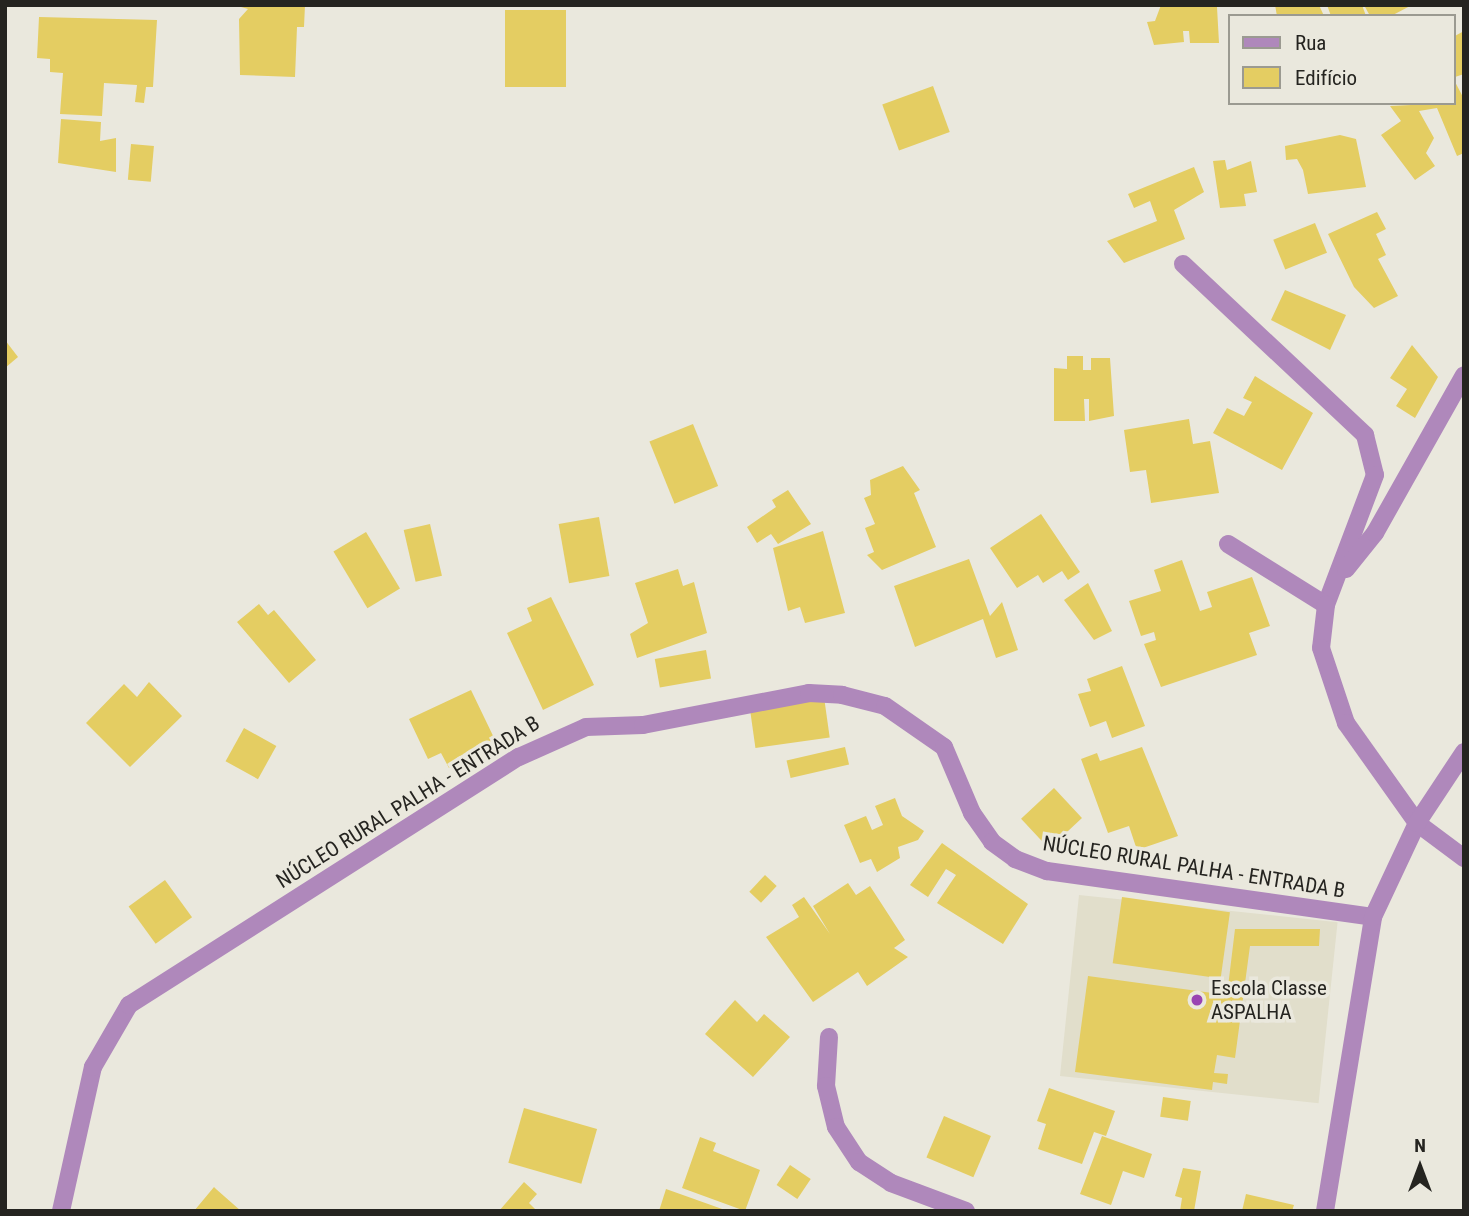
<!DOCTYPE html>
<meta charset="utf-8">
<style>
body{margin:0}
#map{position:relative;width:1469px;height:1216px;overflow:hidden;background:#eae8dd;font-family:"Roboto Condensed",sans-serif}
div>[style]{position:absolute}
[style*='--x']{left:calc(var(--x)*1px);top:calc(var(--y)*1px);width:calc(var(--w)*1px);rotate:calc(var(--a)*1deg)}
.built>*{inset:0;background:#e1decb;transform-origin:0 0}
.building>*{inset:0;background:#e4cd62;transform-origin:0 0}
.minor>*{height:18px;margin:-9px;padding:0 9px;transform-origin:9px;border-radius:9px;background:#af88bb}
.dots>*{width:19px;height:19px;translate:-50% -50%;box-sizing:border-box;border:4px solid #eae8dd;border-radius:50%}
span{translate:-50% -50%;white-space:nowrap;text-align:center;line-height:1.15;-webkit-text-stroke:7px #eae8dd;paint-order:stroke}
.street-label{font-size:21px;color:#252420}
.poi-label{font-size:21px;color:#252420}
.left{translate:0 -50%;text-align:left}
.frame{position:absolute;inset:0;border:7px solid #252420;pointer-events:none}
.legend{position:absolute;left:1228px;top:14px;width:228px;height:91px;box-sizing:border-box;background:#eae8dd;border:2px solid #9b9a91;margin:0;padding:9px 12px;list-style:none;font-size:21px;color:#252420}
.legend li{display:flex;align-items:center;gap:14px;height:35px}
.legend b{width:35px;border:2px solid #9b9a91}
.north{position:absolute;left:1385px;top:1132px;width:70px;height:70px;-webkit-text-stroke:5px #eae8dd;paint-order:stroke;rotate:0deg;font-size:19px;font-weight:700;line-height:28px;text-align:center;color:#252420}
.north::after{content:'';display:block;margin:auto;width:24px;height:32px;background:#252420;clip-path:polygon(50% 0,100% 100%,50% 72%,0 100%)}
</style>
<div id="map">
<div class="built">
<i style="left:1079px;top:895px;width:260px;height:182px;rotate:6deg"></i>
</div>
<div class="building">
<i style="clip-path:polygon(234px 5px,305px 5px,304px 27px,297px 27px,295px 77px,240px 75px,239px 19px,248px 9px)"></i>
<i style="clip-path:polygon(1161px 5px,1217px 7px,1219px 43px,1190px 43px,1189px 31px,1183px 31px,1184px 42px,1154px 45px,1147px 22px,1155px 21px)"></i>
<i style="clip-path:polygon(1275px 5px,1319px 5px,1324px 16px,1277px 16px)"></i>
<i style="clip-path:polygon(1327px 5px,1362px 5px,1366px 16px,1331px 16px)"></i>
<i style="clip-path:polygon(1364px 5px,1412px 5px,1391px 16px,1370px 16px)"></i>
<i style="left:505px;top:10px;width:61px;height:77px"></i>
<i style="clip-path:polygon(39px 17px,157px 20px,153px 87px,146px 87px,144px 103px,135px 102px,137px 85px,104px 83px,102px 116px,60px 114px,63px 73px,50px 72px,50px 59px,37px 58px)"></i>
<i style="clip-path:polygon(1464px 31px,1464px 74px,1455px 77px,1453px 37px)"></i>
<i style="clip-path:polygon(1453px 78px,1464px 99px,1464px 153px,1457px 156px,1437px 108px,1419px 111px,1434px 138px,1426px 153px,1435px 166px,1415px 180px,1381px 135px,1401px 121px,1390px 106px,1453px 103px)"></i>
<i style="left:933px;top:86px;width:49px;height:54px;rotate:70deg"></i>
<i style="clip-path:polygon(61px 119px,101px 122px,100px 141px,116px 138px,116px 172px,58px 163px)"></i>
<i style="clip-path:polygon(1340px 135px,1356px 139px,1366px 187px,1308px 194px,1303px 170px,1297px 159px,1286px 160px,1285px 146px)"></i>
<i style="left:131px;top:144px;width:23px;height:36px;rotate:5deg"></i>
<i style="clip-path:polygon(1225px 160px,1227px 170px,1251px 161px,1257px 192px,1244px 194px,1246px 206px,1220px 208px,1213px 161px)"></i>
<i style="clip-path:polygon(1194px 167px,1204px 192px,1174px 210px,1185px 239px,1124px 263px,1107px 241px,1157px 221px,1150px 201px,1134px 208px,1128px 194px)"></i>
<i style="clip-path:polygon(1377px 212px,1386px 229px,1376px 234px,1386px 255px,1378px 259px,1398px 296px,1374px 308px,1354px 287px,1328px 234px)"></i>
<i style="left:1315px;top:223px;width:32px;height:45px;rotate:68deg"></i>
<i style="clip-path:polygon(1285px 290px,1346px 315px,1330px 350px,1271px 320px)"></i>
<i style="clip-path:polygon(5px 340px,18px 357px,5px 368px)"></i>
<i style="clip-path:polygon(1412px 345px,1438px 377px,1415px 418px,1396px 406px,1407px 389px,1390px 378px)"></i>
<i style="clip-path:polygon(1067px 356px,1083px 356px,1083px 370px,1091px 370px,1091px 358px,1110px 358px,1114px 416px,1089px 421px,1089px 399px,1084px 399px,1085px 421px,1054px 421px,1054px 368px,1067px 369px)"></i>
<i style="clip-path:polygon(1255px 376px,1313px 413px,1282px 470px,1213px 433px,1227px 408px,1244px 416px,1252px 402px,1243px 398px)"></i>
<i style="clip-path:polygon(1189px 419px,1193px 444px,1210px 441px,1219px 493px,1151px 503px,1146px 470px,1130px 472px,1124px 430px)"></i>
<i style="left:693px;top:424px;width:67px;height:47px;rotate:68deg"></i>
<i style="clip-path:polygon(903px 466px,920px 490px,914px 493px,936px 547px,882px 570px,867px 555px,874px 552px,865px 528px,875px 524px,864px 498px,871px 495px,870px 480px)"></i>
<i style="clip-path:polygon(788px 490px,811px 524px,778px 544px,771px 534px,757px 543px,747px 527px,776px 507px,772px 500px)"></i>
<i style="clip-path:polygon(1041px 514px,1080px 572px,1068px 580px,1062px 571px,1043px 583px,1038px 575px,1017px 588px,990px 548px)"></i>
<i style="left:599px;top:517px;width:60px;height:41px;rotate:80deg"></i>
<i style="left:430px;top:524px;width:53px;height:27px;rotate:77deg"></i>
<i style="clip-path:polygon(823px 531px,845px 613px,805px 623px,800px 607px,788px 611px,773px 548px)"></i>
<i style="left:366px;top:532px;width:66px;height:38px;rotate:59deg"></i>
<i style="clip-path:polygon(969px 559px,990px 616px,1002px 602px,1018px 650px,996px 658px,983px 619px,915px 647px,894px 586px)"></i>
<i style="clip-path:polygon(1182px 560px,1200px 611px,1212px 607px,1207px 592px,1252px 577px,1270px 626px,1249px 633px,1257px 655px,1161px 687px,1144px 644px,1156px 640px,1154px 632px,1141px 636px,1129px 601px,1161px 591px,1154px 570px)"></i>
<i style="clip-path:polygon(678px 569px,683px 586px,694px 582px,707px 633px,637px 658px,630px 634px,648px 623px,635px 583px)"></i>
<i style="clip-path:polygon(1088px 583px,1112px 631px,1094px 640px,1064px 600px)"></i>
<i style="clip-path:polygon(551px 597px,594px 685px,543px 710px,507px 633px,532px 621px,527px 608px)"></i>
<i style="clip-path:polygon(259px 604px,268px 615px,274px 610px,316px 660px,289px 683px,237px 622px)"></i>
<i style="left:706px;top:650px;width:29px;height:52px;rotate:80deg"></i>
<i style="clip-path:polygon(1122px 666px,1145px 726px,1112px 738px,1106px 721px,1090px 727px,1078px 694px,1091px 691px,1087px 679px)"></i>
<i style="clip-path:polygon(149px 682px,182px 716px,130px 767px,86px 723px,124px 684px,137px 697px)"></i>
<i style="clip-path:polygon(471px 690px,497px 744px,449px 768px,441px 753px,428px 759px,409px 719px)"></i>
<i style="left:824px;top:697px;width:41px;height:75px;rotate:82deg"></i>
<i style="left:244px;top:728px;width:37px;height:38px;rotate:29deg"></i>
<i style="left:845px;top:747px;width:18px;height:60px;rotate:77deg"></i>
<i style="clip-path:polygon(1142px 747px,1178px 836px,1137px 850px,1129px 826px,1108px 833px,1081px 759px,1097px 753px,1100px 761px)"></i>
<i style="left:1054px;top:788px;width:41px;height:45px;rotate:47deg"></i>
<i style="clip-path:polygon(895px 798px,902px 816px,924px 831px,918px 840px,898px 847px,900px 858px,877px 872px,871px 859px,860px 863px,844px 825px,866px 816px,872px 830px,883px 825px,875px 806px)"></i>
<i style="clip-path:polygon(942px 843px,1028px 904px,1003px 944px,937px 903px,956px 875px,946px 869px,928px 897px,910px 885px)"></i>
<i style="left:765px;top:875px;width:16px;height:23px;rotate:43deg"></i>
<i style="left:165px;top:880px;width:46px;height:45px;rotate:54deg"></i>
<i style="clip-path:polygon(848px 883px,856px 895px,870px 886px,905px 940px,894px 948px,908px 957px,867px 986px,858px 972px,813px 1002px,766px 937px,799px 917px,792px 905px,804px 897px,830px 934px,813px 906px)"></i>
<i style="left:1122px;top:897px;width:109px;height:67px;rotate:8deg"></i>
<i style="clip-path:polygon(1235px 929px,1320px 929px,1319px 946px,1250px 946px,1235px 1058px,1217px 1055px,1214px 1073px,1228px 1074px,1227px 1084px,1213px 1082px,1212px 1090px,1075px 1072px,1088px 976px,1227px 995px)"></i>
<i style="clip-path:polygon(735px 1000px,757px 1022px,764px 1014px,790px 1037px,753px 1077px,705px 1034px)"></i>
<i style="clip-path:polygon(1049px 1088px,1115px 1111px,1106px 1136px,1094px 1132px,1082px 1164px,1038px 1149px,1046px 1124px,1037px 1121px)"></i>
<i style="left:1163px;top:1097px;width:28px;height:20px;rotate:8deg"></i>
<i style="left:524px;top:1108px;width:76px;height:57px;rotate:16deg"></i>
<i style="left:944px;top:1116px;width:51px;height:45px;rotate:23deg"></i>
<i style="clip-path:polygon(1102px 1136px,1152px 1154px,1144px 1178px,1123px 1171px,1111px 1205px,1080px 1194px)"></i>
<i style="clip-path:polygon(700px 1137px,716px 1143px,713px 1151px,760px 1170px,745px 1211px,682px 1188px)"></i>
<i style="left:790px;top:1165px;width:25px;height:24px;rotate:34deg"></i>
<i style="clip-path:polygon(1183px 1168px,1201px 1171px,1194px 1211px,1180px 1211px,1182px 1198px,1175px 1196px)"></i>
<i style="clip-path:polygon(524px 1182px,537px 1194px,529px 1203px,537px 1211px,499px 1211px)"></i>
<i style="clip-path:polygon(214px 1187px,216px 1189px,241px 1211px,194px 1211px)"></i>
<i style="clip-path:polygon(666px 1189px,725px 1210px,725px 1211px,659px 1211px)"></i>
<i style="clip-path:polygon(1246px 1194px,1294px 1205px,1292px 1211px,1242px 1211px)"></i>
</div>
<div class="minor">
<i style="--x:1183;--y:264;--w:250;--a:43.2"></i>
<i style="--x:1365;--y:435;--w:41;--a:76"></i>
<i style="--x:1375;--y:475;--w:139;--a:110.7"></i>
<i style="--x:1228;--y:544;--w:115;--a:31.9"></i>
<i style="--x:1326;--y:605;--w:43;--a:96.6"></i>
<i style="--x:1321;--y:648;--w:79;--a:71.6"></i>
<i style="--x:1346;--y:723;--w:123;--a:54.6"></i>
<i style="--x:1417;--y:823;--w:59;--a:36.7"></i>
<i style="--x:1346;--y:569;--w:46;--a:-51.1"></i>
<i style="--x:1375;--y:533;--w:181;--a:-60.6"></i>
<i style="--x:829;--y:1037;--w:49;--a:93.5"></i>
<i style="--x:826;--y:1086;--w:42;--a:76.3"></i>
<i style="--x:836;--y:1127;--w:42;--a:56.7"></i>
<i style="--x:859;--y:1162;--w:38;--a:33"></i>
<i style="--x:891;--y:1183;--w:80;--a:20.5"></i>
<i style="--x:61;--y:1211;--w:148;--a:-77.5"></i>
<i style="--x:93;--y:1067;--w:72;--a:-59.9"></i>
<i style="--x:129;--y:1005;--w:462;--a:-32.5"></i>
<i style="--x:519;--y:757;--w:73;--a:-24.1"></i>
<i style="--x:586;--y:727;--w:57;--a:-2"></i>
<i style="--x:643;--y:725;--w:169;--a:-10.9"></i>
<i style="--x:809;--y:693;--w:33;--a:3"></i>
<i style="--x:842;--y:695;--w:44;--a:14.3"></i>
<i style="--x:885;--y:706;--w:72;--a:34.8"></i>
<i style="--x:944;--y:747;--w:72;--a:67"></i>
<i style="--x:972;--y:813;--w:35;--a:55"></i>
<i style="--x:992;--y:842;--w:29;--a:36"></i>
<i style="--x:1015;--y:859;--w:34;--a:21"></i>
<i style="--x:1047;--y:871;--w:329;--a:8"></i>
<i style="--x:1325;--y:1211;--w:298;--a:-80.7"></i>
<i style="--x:1373;--y:917;--w:104;--a:-64.9"></i>
<i style="--x:1417;--y:823;--w:85;--a:-56.5"></i>
</div>
<div class="dots">
<i style="left:1197px;top:1000px;background:#9944b2"></i>
</div>
<div class="street-label">
<span style="left:408px;top:802px;rotate:-32deg">NÚCLEO RURAL PALHA - ENTRADA B</span>
<span style="left:1194px;top:867px;rotate:9deg">NÚCLEO RURAL PALHA - ENTRADA B</span>
</div>
<div class="poi-label">
<span class="left" style="left:1211px;top:1000px">Escola Classe<br>ASPALHA</span>
</div>
<div class="frame"></div>
<ul class="legend">
<li><b style="height:9px;background:#af88bb"></b>Rua</li>
<li><b style="height:19px;background:#e4cd62"></b>Edifício</li>
</ul>
<div class="north">N</div>
</div>
